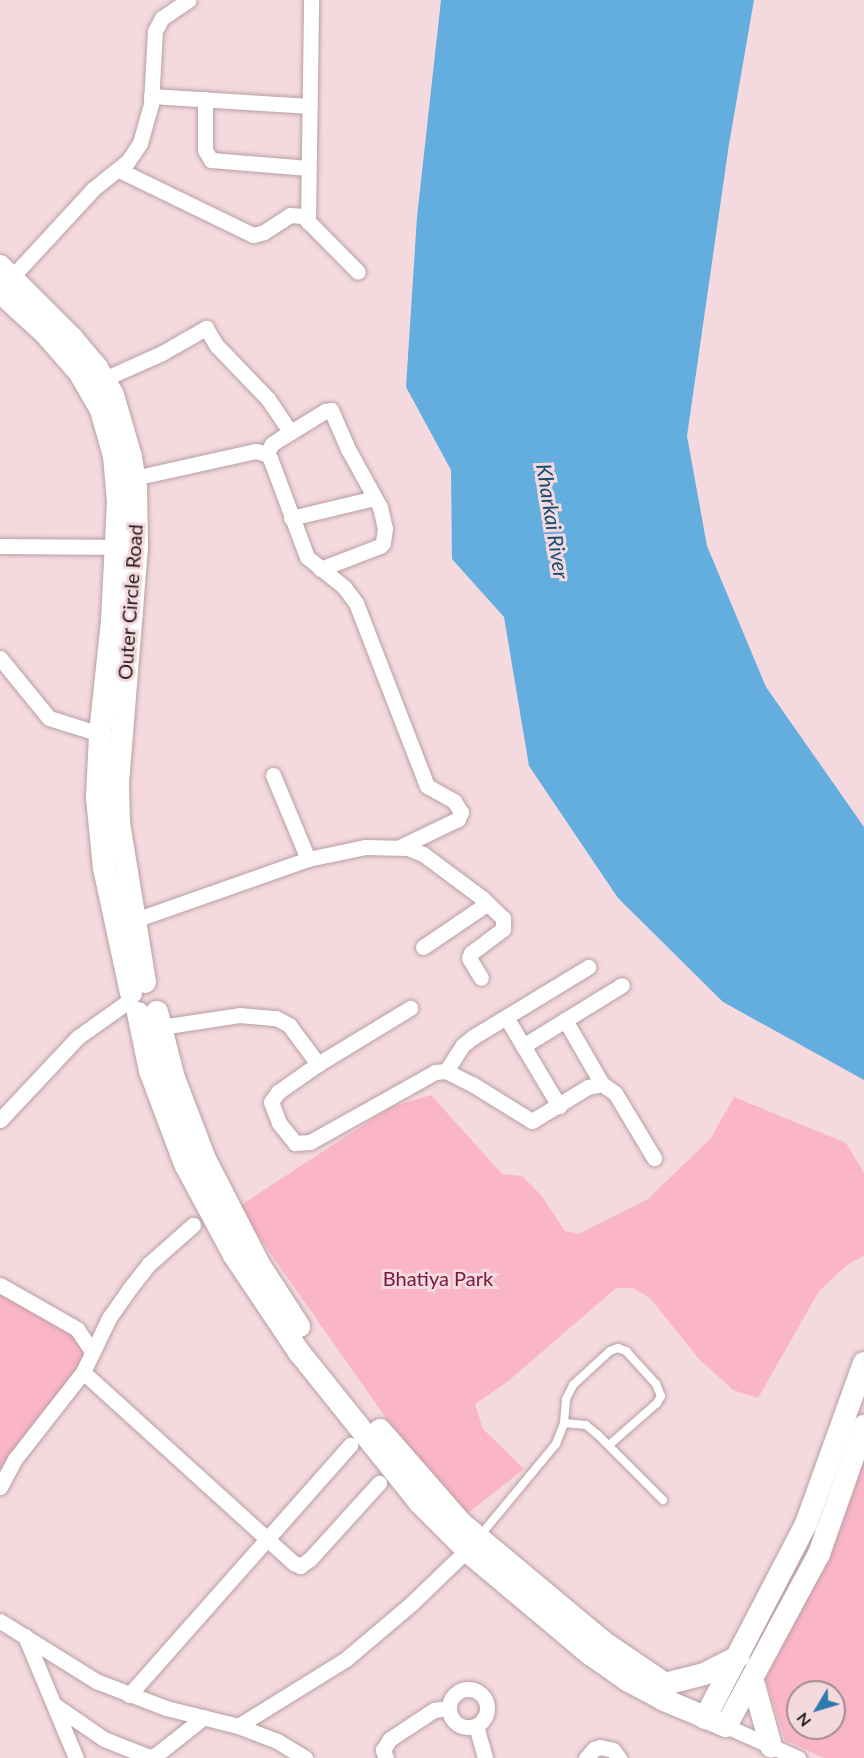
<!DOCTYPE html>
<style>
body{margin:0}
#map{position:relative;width:864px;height:1758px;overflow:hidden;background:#f4dadf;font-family:Lato,sans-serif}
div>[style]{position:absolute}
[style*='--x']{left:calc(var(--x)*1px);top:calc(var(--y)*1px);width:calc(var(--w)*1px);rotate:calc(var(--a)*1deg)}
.green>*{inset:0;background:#fab5c6}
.water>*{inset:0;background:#63addf}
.roads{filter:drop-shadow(0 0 2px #b89fa5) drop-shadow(0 0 2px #b89fa5)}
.service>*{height:8px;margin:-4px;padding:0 4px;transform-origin:4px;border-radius:4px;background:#fff}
.minor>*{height:15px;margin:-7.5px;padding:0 7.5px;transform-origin:7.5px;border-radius:7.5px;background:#fff}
.minor>.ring{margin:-7.5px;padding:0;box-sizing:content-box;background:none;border:15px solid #fff;border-radius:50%}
.secondary>*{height:22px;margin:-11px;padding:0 11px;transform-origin:11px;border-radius:11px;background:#fff}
span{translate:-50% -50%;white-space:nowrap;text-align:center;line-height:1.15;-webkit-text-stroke:6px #f4dadf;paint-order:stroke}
.street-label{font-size:20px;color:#231a1c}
.park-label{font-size:20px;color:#78163c}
.water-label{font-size:21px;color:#164f71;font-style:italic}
.north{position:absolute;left:786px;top:1680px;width:60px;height:60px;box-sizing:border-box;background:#f4dadf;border:2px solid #a08d91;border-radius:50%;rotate:232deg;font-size:16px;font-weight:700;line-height:24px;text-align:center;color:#231a1c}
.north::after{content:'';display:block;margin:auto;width:21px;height:27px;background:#2b7bad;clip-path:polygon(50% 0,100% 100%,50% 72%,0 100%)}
</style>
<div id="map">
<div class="green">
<i style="clip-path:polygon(431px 1095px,502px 1174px,522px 1176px,541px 1195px,565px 1231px,578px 1234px,648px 1199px,711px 1138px,734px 1097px,846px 1143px,864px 1173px,864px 1256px,848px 1264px,819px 1291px,758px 1398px,733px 1390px,699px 1359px,650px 1298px,633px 1288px,616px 1288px,507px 1382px,475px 1404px,483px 1429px,524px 1469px,458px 1521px,238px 1207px,391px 1107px)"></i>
<i style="clip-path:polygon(0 1289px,82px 1334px,84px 1353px,72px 1378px,0 1472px)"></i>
<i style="clip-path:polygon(evenodd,864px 1460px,864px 1758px,824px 1758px,785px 1740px,765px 1679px,818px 1578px,864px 1460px,798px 1692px,834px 1692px,834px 1728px,798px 1728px,798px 1692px)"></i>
</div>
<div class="water">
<i style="clip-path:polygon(441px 0,754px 0,729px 144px,687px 436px,707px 546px,766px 687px,864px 827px,864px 1080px,723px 1002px,618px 898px,529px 766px,504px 617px,452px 559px,451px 470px,406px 387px,417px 217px)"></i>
</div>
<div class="roads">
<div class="service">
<i style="--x:564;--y:1423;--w:22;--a:5"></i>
<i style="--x:586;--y:1425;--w:16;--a:40"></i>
<i style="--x:598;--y:1435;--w:92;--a:45"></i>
<i style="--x:479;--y:1537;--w:121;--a:-50.4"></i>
<i style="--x:556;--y:1444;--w:22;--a:-69"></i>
<i style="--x:564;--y:1423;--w:24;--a:-85"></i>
<i style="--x:566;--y:1399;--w:16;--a:-63"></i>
<i style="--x:573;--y:1385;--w:50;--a:-42.6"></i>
<i style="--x:610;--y:1351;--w:9;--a:-21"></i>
<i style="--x:618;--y:1348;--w:9;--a:21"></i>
<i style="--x:626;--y:1351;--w:45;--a:47.7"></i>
<i style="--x:656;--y:1384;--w:13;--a:67"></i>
<i style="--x:661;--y:1396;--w:8;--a:120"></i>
<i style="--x:657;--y:1403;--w:64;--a:138.8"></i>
</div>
<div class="minor">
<i style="--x:151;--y:96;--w:159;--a:3.6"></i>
<i style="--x:205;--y:99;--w:51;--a:90"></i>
<i style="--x:205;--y:150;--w:12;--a:59"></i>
<i style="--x:211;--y:160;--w:98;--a:4.7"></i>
<i style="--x:119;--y:170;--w:149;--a:25.9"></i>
<i style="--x:253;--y:235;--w:11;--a:-15"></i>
<i style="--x:264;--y:232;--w:31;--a:-33"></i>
<i style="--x:290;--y:215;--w:13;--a:4"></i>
<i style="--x:303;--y:216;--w:78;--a:45.5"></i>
<i style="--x:308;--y:222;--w:222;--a:-89.2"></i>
<i style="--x:11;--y:278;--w:121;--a:-47.3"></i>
<i style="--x:93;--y:189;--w:45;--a:-38.7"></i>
<i style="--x:128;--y:161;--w:22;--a:-56"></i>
<i style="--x:140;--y:143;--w:41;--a:-74.2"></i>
<i style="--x:151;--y:104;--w:73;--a:-86.9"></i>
<i style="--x:155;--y:31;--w:15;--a:-62"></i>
<i style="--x:162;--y:18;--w:32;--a:-34"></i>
<i style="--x:104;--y:379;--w:64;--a:-24.1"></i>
<i style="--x:162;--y:353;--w:51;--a:-29.6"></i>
<i style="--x:206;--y:328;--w:21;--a:59"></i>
<i style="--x:217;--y:346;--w:74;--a:46.1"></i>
<i style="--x:268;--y:399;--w:40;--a:56"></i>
<i style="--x:266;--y:454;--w:12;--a:-59"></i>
<i style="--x:272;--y:444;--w:11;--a:-34"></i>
<i style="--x:281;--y:438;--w:52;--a:-31.5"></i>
<i style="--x:325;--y:411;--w:6;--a:-9"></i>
<i style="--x:331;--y:410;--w:43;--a:66.4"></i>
<i style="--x:348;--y:449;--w:66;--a:61.1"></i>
<i style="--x:380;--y:507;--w:22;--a:77"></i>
<i style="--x:385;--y:528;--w:15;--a:98"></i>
<i style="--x:383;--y:543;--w:4;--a:135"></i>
<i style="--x:380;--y:546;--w:64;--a:159"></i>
<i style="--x:134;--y:478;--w:125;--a:-12.5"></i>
<i style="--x:256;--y:451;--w:10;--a:17"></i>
<i style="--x:266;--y:454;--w:6;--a:45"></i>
<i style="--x:270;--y:458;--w:106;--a:69.5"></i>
<i style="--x:307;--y:557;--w:48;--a:39"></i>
<i style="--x:344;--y:587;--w:20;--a:53"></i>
<i style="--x:356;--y:603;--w:196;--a:68.8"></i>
<i style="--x:427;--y:786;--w:31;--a:29"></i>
<i style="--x:454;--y:801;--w:13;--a:58"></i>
<i style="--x:461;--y:812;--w:8;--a:113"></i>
<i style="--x:458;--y:819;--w:64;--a:154.2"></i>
<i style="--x:291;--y:518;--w:86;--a:-13.4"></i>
<i style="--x:0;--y:546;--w:125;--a:0.5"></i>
<i style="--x:0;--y:658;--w:77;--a:50.8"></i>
<i style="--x:49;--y:718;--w:53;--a:17.4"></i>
<i style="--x:273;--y:775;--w:91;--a:67.4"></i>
<i style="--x:135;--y:920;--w:183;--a:-19.4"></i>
<i style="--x:308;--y:859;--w:58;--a:-11.9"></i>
<i style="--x:365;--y:847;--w:43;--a:1.3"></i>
<i style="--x:408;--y:848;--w:16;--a:22"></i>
<i style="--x:423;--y:854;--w:74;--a:36.7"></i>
<i style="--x:482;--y:898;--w:29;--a:44"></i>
<i style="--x:503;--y:918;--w:11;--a:90"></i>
<i style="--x:503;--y:929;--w:40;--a:143"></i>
<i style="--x:471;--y:953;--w:5;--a:112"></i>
<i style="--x:469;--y:958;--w:23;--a:59"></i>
<i style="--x:423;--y:947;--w:78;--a:-34.1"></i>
<i style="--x:506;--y:1017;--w:104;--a:59.2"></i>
<i style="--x:565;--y:1020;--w:74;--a:60"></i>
<i style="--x:161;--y:1027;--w:79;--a:-8.7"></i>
<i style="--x:239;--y:1015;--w:37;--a:5"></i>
<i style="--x:276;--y:1018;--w:15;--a:28"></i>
<i style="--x:289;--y:1025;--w:49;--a:53.4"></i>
<i style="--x:318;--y:1064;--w:49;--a:145"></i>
<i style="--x:278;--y:1092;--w:12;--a:125"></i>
<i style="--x:271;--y:1102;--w:22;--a:69"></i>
<i style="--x:279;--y:1123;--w:26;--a:51"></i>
<i style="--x:295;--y:1143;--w:15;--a:-4"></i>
<i style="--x:310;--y:1142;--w:143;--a:-29.2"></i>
<i style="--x:435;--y:1072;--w:11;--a:-5"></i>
<i style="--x:446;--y:1071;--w:29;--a:27"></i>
<i style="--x:472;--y:1084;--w:70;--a:31.7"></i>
<i style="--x:532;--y:1121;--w:66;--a:-31.3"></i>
<i style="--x:588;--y:1087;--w:14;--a:-12"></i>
<i style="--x:602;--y:1084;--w:16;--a:35"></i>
<i style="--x:615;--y:1093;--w:76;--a:59"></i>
<i style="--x:523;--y:1046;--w:116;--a:-31.6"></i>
<i style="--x:318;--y:1064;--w:108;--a:-31.3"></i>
<i style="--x:446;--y:1071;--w:31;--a:-57"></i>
<i style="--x:463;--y:1045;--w:13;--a:-39"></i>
<i style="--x:473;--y:1037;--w:135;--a:-31.3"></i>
<i style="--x:0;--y:1120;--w:114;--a:-46.8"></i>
<i style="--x:78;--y:1037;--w:64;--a:-35.4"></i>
<i style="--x:0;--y:1285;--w:89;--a:29.7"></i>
<i style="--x:77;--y:1329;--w:27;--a:56"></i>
<i style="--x:83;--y:1372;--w:285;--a:42.2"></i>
<i style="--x:294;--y:1563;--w:7;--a:27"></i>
<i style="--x:300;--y:1566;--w:12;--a:-35"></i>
<i style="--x:310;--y:1559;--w:103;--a:-47.8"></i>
<i style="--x:0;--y:1487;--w:32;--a:-62"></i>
<i style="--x:15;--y:1459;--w:110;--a:-52"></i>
<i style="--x:83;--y:1372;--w:60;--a:-64.3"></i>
<i style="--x:109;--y:1318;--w:37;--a:-55"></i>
<i style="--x:130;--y:1288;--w:31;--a:-52"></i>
<i style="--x:149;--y:1264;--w:59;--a:-41.6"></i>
<i style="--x:0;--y:1621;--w:113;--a:32"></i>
<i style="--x:96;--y:1681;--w:75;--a:21.1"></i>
<i style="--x:166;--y:1708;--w:74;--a:14"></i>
<i style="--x:238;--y:1726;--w:42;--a:21"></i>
<i style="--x:277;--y:1741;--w:33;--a:31"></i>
<i style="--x:25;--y:1636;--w:132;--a:67.3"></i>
<i class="ring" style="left:449px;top:1689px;width:23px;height:23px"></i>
<i style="--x:129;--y:1695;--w:334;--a:-48.5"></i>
<i style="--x:56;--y:1706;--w:58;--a:34.5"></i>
<i style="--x:104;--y:1739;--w:48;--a:21.8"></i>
<i style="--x:149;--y:1757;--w:7;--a:-16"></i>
<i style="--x:156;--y:1755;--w:61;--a:-38.4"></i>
<i style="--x:238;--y:1726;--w:127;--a:-31.8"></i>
<i style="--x:346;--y:1659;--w:87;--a:-40.3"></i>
<i style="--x:412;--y:1603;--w:83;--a:-44"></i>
<i style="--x:476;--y:1726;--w:33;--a:74"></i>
<i style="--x:726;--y:1726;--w:79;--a:24"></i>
<i style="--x:386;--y:1758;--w:9;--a:-111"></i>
<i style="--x:383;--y:1750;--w:13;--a:-58"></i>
<i style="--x:390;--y:1739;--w:53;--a:-33.4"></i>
<i style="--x:434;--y:1710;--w:14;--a:-8"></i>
<i style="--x:586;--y:1758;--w:12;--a:-48"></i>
<i style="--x:594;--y:1749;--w:6;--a:-18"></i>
<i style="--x:600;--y:1747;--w:13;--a:13"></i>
<i style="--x:613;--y:1750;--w:10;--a:53"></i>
</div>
<div class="secondary">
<i style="--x:0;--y:266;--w:102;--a:45"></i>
<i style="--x:72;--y:338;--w:39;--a:50"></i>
<i style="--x:97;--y:368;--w:31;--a:59"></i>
<i style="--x:113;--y:395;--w:65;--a:73.8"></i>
<i style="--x:131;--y:457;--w:31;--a:81"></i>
<i style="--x:136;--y:488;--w:59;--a:89"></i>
<i style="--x:137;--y:547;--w:237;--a:94.6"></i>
<i style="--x:118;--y:783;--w:40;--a:88.6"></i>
<i style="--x:119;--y:823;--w:161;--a:80.7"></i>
<i style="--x:0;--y:292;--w:61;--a:42.3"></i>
<i style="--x:45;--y:333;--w:52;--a:48.9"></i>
<i style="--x:79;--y:372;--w:44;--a:59.9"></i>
<i style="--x:101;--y:410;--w:48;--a:74.2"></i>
<i style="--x:114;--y:456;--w:46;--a:85"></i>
<i style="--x:118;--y:502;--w:119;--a:92.9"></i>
<i style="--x:112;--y:621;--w:114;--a:96.1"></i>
<i style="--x:100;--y:734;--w:64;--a:92.7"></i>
<i style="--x:97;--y:798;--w:70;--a:84.3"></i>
<i style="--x:104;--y:868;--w:128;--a:77.8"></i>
<i style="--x:157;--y:1012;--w:68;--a:75.6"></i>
<i style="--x:174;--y:1078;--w:87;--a:69.1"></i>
<i style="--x:205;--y:1159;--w:120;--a:62.8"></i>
<i style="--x:260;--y:1266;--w:72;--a:57"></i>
<i style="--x:138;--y:1013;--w:59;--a:78.3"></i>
<i style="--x:150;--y:1071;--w:99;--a:69.4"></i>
<i style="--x:185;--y:1164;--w:103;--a:61.7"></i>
<i style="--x:234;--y:1255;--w:117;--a:56.2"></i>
<i style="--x:299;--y:1352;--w:193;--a:51.3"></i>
<i style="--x:420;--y:1503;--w:74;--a:45"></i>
<i style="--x:472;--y:1555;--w:154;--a:40"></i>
<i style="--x:590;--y:1654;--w:45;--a:35.1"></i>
<i style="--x:627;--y:1680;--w:40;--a:28"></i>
<i style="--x:662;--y:1699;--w:69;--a:22.9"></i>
<i style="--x:726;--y:1726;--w:196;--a:-61.6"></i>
<i style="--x:819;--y:1554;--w:136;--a:-70.6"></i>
<i style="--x:380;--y:1430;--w:123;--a:48.9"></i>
<i style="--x:461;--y:1523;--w:184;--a:39.9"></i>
<i style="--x:602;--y:1641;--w:76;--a:34.3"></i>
<i style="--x:752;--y:1678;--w:71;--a:74.4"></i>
<i style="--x:665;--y:1684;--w:40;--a:-14.4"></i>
<i style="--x:704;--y:1674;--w:39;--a:-27"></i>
<i style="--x:705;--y:1718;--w:219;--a:-62.5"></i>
<i style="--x:806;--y:1524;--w:171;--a:-70.2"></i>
</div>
</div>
<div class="street-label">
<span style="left:130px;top:602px;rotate:-86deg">Outer Circle Road</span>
</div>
<div class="park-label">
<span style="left:438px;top:1278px">Bhatiya Park</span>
</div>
<div class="water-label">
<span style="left:553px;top:521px;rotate:81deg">Kharkai River</span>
</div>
<div class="north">N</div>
</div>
